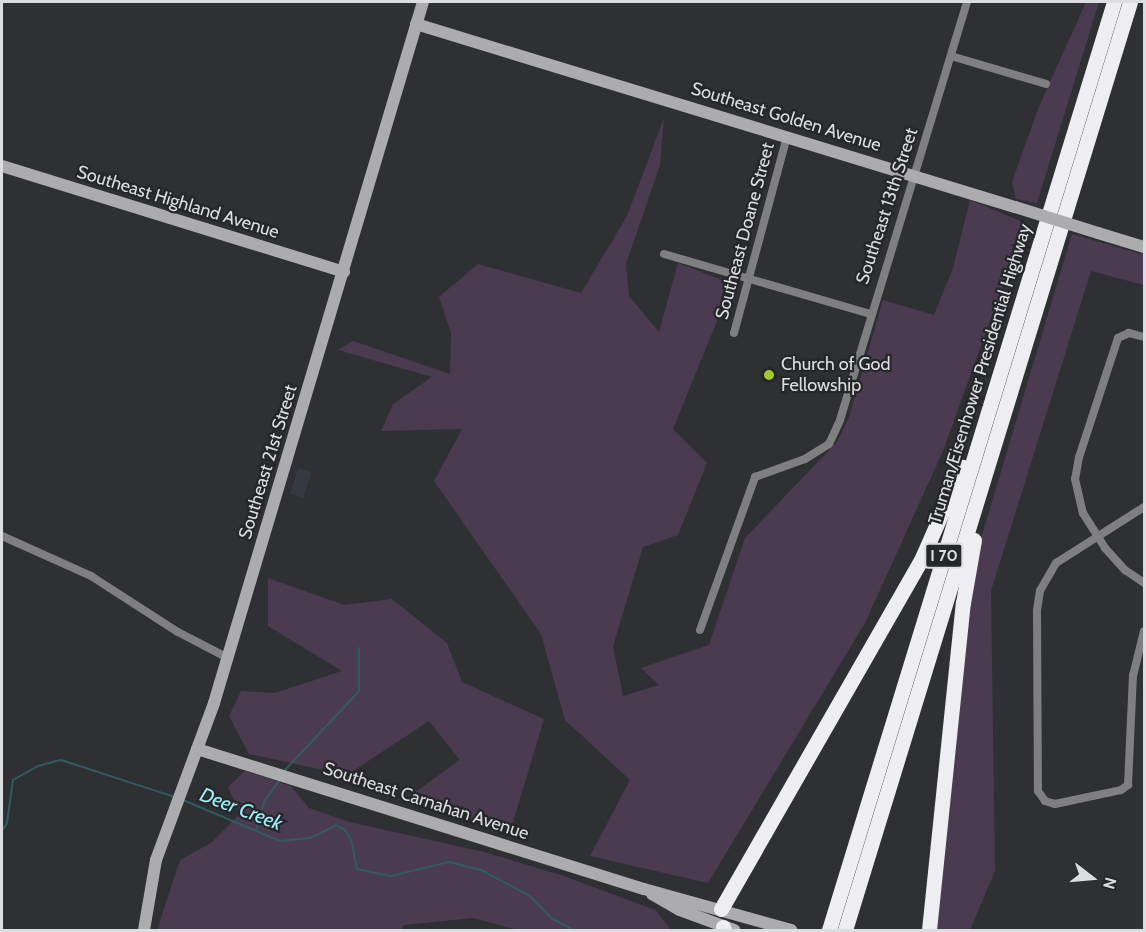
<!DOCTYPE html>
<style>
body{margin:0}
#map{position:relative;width:1146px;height:932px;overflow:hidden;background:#2f3034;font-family:Cabin,sans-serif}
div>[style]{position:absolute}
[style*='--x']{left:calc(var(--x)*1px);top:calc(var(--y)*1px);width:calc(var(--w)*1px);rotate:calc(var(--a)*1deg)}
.built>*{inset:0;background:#353a42;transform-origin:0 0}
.green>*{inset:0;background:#4b3b51}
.stream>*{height:2px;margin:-1px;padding:0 1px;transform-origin:1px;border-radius:1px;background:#305b60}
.street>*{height:8px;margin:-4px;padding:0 4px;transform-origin:4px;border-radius:4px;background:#7f7f81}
.secondary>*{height:12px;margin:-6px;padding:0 6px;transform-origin:6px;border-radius:6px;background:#acacaf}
.highway>*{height:15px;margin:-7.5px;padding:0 7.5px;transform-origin:7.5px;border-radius:7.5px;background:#ededf2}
.secondary-bridge>*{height:12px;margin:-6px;padding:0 6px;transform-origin:6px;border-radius:6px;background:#acacaf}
.dots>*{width:16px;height:16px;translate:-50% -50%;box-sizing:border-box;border:3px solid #25272a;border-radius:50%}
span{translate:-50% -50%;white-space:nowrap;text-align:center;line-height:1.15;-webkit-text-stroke:4.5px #25272a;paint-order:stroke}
.shield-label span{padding:2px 4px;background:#25272a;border:2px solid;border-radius:4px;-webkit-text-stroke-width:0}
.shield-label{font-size:16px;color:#dcdde0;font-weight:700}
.street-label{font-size:18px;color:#dcdde0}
.poi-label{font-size:18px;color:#dcdde0}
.left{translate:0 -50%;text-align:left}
.water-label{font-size:20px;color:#9feef8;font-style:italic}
.frame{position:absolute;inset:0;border:3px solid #dcdde0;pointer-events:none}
.north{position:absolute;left:1062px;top:848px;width:60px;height:60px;-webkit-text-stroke:4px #25272a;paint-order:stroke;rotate:106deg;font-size:16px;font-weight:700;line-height:24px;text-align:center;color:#dcdde0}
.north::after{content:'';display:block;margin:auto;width:21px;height:27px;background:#dcdde0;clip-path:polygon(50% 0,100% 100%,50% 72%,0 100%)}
</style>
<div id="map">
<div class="built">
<i style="left:298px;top:468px;width:14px;height:27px;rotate:17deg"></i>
</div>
<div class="green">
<i style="clip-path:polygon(1086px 2px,1099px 2px,1037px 203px,1016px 199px,1012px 182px,1038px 109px)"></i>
<i style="clip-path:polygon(664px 118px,660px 165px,626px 264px,629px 296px,659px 332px,678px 263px,732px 284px,673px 429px,707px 463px,678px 535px,643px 547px,613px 646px,623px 696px,659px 685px,641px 668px,709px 645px,745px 538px,837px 442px,849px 417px,883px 300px,934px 315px,953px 268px,970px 200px,1025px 223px,943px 451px,865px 623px,708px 883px,590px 856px,630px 780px,565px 720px,541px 634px,434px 481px,462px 429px,381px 431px,393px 404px,432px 377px,338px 350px,353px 341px,450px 374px,451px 333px,439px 297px,478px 264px,581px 293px,627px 216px)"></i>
<i style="clip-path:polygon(1072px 234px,1144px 255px,1144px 285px,1091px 271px,991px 591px,995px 871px,970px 930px,936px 930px,974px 562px)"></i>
<i style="clip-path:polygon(268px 578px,344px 605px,392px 599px,447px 643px,462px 682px,544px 719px,511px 829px,409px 804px,414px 793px,460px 760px,429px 721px,347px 775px,249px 754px,229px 716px,241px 691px,275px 693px,342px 671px,268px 626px)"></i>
<i style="clip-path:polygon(245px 771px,291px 786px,309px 808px,350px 822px,484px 852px,561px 875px,655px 910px,671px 930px,519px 930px,473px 918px,404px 925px,401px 930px,157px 930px,180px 860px,211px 843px,240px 814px,228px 787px)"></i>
</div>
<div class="stream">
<i style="--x:284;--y:771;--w:110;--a:-46.8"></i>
<i style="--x:359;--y:691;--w:43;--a:-90"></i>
<i style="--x:183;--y:800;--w:105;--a:22.9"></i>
<i style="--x:280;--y:841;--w:31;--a:-6"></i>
<i style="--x:311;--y:838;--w:28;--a:-27"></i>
<i style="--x:336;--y:825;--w:10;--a:29"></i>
<i style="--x:345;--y:830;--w:12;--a:59"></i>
<i style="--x:351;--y:840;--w:30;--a:78"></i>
<i style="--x:357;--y:869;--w:35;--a:12"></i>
<i style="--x:391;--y:876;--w:60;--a:-13.6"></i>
<i style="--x:449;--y:862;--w:33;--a:14"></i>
<i style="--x:481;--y:870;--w:55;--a:28"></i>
<i style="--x:530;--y:896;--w:30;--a:46"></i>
<i style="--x:551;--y:918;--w:26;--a:28"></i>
<i style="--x:256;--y:830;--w:29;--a:-74"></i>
<i style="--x:264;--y:802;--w:28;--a:-55"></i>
<i style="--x:2;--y:831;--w:9;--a:-58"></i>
<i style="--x:7;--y:823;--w:43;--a:-82.1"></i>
<i style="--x:13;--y:780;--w:29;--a:-29"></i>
<i style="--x:38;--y:766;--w:24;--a:-15"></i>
<i style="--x:61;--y:760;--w:120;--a:18"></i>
<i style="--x:611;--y:930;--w:6;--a:0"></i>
</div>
<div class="street">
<i style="--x:951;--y:56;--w:99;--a:16.4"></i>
<i style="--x:664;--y:254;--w:215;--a:16.2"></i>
<i style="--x:734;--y:333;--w:203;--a:-74.9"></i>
<i style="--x:1144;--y:337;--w:16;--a:-165"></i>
<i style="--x:1129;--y:333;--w:12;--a:156"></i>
<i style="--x:1118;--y:338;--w:125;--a:108.1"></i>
<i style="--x:1079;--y:457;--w:22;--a:100"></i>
<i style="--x:1075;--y:479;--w:35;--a:77"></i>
<i style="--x:1083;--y:513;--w:41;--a:57.8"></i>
<i style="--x:1105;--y:548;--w:30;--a:48"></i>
<i style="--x:1125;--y:570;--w:23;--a:34"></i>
<i style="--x:1144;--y:507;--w:104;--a:147.5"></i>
<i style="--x:1056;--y:563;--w:32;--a:120"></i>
<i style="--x:1040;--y:591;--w:20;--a:99"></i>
<i style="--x:1037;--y:611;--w:180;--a:89.7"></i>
<i style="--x:1038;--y:791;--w:12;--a:55"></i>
<i style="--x:1045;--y:801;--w:10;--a:17"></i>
<i style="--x:1055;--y:804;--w:67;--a:-12"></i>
<i style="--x:1121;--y:790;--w:9;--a:-36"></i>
<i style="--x:1128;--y:785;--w:109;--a:-87.4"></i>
<i style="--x:1133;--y:676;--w:46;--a:-76.3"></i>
<i style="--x:2;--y:536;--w:98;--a:24.2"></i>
<i style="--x:91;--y:576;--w:103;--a:32.8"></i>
<i style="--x:178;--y:632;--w:56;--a:27.5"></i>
<i style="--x:700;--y:630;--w:163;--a:-70.2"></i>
<i style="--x:755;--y:477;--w:53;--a:-19.8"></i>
<i style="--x:805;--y:459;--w:28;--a:-32"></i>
<i style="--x:829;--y:444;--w:26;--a:-65"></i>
<i style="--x:840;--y:420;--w:437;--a:-73.1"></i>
</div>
<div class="secondary">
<i style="--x:416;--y:24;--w:626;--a:16.99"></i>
<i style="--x:2;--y:166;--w:358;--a:17.2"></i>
<i style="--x:1098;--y:233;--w:48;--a:16.9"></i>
<i style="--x:197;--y:749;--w:468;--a:17.4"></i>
<i style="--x:644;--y:889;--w:153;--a:15.6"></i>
<i style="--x:652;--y:894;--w:32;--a:30"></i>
<i style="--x:680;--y:910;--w:58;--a:20.3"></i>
<i style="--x:144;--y:930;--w:71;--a:-80.3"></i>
<i style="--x:156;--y:860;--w:167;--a:-69.7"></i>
<i style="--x:214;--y:703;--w:731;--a:-73.4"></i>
</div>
<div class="highway">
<i style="--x:721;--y:909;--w:402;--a:-60.2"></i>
<i style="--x:921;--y:560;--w:102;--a:-66.2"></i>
<i style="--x:723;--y:927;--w:3;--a:72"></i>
<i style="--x:829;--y:930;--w:971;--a:-72.93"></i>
<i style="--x:845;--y:930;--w:971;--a:-72.93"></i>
<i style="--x:929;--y:930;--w:329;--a:-84.1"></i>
<i style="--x:963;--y:603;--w:64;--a:-80.1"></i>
</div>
<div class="secondary-bridge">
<i style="--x:1015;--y:207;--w:87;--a:17.4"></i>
</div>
<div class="dots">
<i style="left:769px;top:375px;background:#a2c929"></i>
</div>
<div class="shield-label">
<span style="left:944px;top:556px">I 70</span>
</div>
<div class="street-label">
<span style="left:786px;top:117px;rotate:17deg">Southeast Golden Avenue</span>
<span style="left:178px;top:202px;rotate:17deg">Southeast Highland Avenue</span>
<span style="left:887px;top:206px;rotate:-72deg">Southeast 13th Street</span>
<span style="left:745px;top:231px;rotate:-75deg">Southeast Doane Street</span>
<span style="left:980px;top:374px;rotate:-73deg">Truman/Eisenhower Presidential Highway</span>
<span style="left:268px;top:462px;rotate:-73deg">Southeast 21st Street</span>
<span style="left:426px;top:801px;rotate:18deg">Southeast Carnahan Avenue</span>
</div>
<div class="poi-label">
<span class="left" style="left:781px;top:375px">Church of God<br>Fellowship</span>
</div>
<div class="water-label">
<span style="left:241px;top:809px;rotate:21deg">Deer Creek</span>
</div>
<div class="frame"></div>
<div class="north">N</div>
</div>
